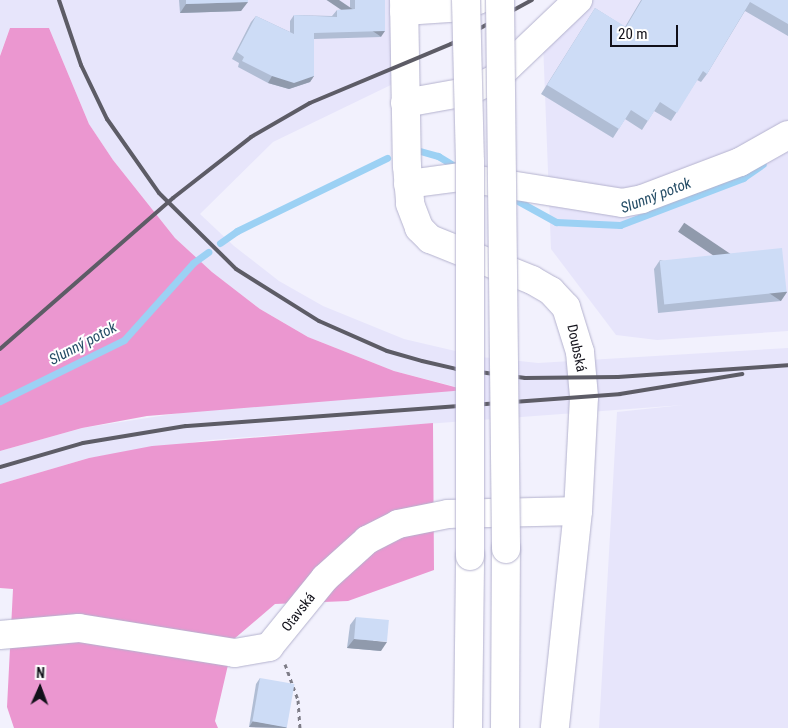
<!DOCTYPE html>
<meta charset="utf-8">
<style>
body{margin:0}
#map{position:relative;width:788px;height:728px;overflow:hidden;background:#f2f1fd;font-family:"Roboto Condensed",sans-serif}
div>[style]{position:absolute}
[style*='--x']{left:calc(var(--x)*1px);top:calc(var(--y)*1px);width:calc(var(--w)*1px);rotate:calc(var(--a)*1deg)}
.built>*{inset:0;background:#e7e5fb}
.forest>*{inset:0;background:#eb97d0}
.stream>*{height:7px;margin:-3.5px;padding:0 3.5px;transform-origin:3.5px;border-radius:3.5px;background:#9cd1f4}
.path>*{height:3px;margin-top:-1.5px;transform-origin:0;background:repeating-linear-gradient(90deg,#7e7d87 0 4px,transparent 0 8px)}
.roads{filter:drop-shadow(0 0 1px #b4b2ce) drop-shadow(0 0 1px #b4b2ce)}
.minor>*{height:28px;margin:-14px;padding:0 14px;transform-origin:14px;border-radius:14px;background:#fff}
.highway>*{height:28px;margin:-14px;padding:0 14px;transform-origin:14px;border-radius:14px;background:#fff}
.rail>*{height:4px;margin:-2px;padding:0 2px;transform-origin:2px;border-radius:2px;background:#5d5c66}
.bridges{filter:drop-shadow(0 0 1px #b4b2ce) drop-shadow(0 0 1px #b4b2ce)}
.highway-bridge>*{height:28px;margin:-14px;padding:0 14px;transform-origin:14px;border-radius:14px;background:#fff}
.wall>*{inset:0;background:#b0bdd4}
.shaded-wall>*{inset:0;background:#909aac;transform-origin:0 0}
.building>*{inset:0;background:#cddcf6;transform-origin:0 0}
span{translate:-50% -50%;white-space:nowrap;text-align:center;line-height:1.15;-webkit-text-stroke:4px #fff;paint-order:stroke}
.street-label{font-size:14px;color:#111019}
.water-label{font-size:15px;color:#254d66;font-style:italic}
.north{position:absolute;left:15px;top:663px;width:50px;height:50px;-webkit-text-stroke:4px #fff;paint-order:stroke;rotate:2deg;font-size:14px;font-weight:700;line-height:20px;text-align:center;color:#111019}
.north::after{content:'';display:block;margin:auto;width:18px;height:22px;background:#111019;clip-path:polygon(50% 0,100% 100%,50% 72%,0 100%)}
.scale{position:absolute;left:610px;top:25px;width:68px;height:22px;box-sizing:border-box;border:2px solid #111019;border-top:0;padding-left:6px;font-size:15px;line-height:18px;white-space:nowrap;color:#111019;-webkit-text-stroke:4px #fff;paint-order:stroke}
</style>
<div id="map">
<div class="built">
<i style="clip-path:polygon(0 0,392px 0,397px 82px,273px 142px,200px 214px,234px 246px,279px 281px,323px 306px,404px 339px,481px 357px,538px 363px,788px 348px,788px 728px,599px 728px,617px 412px,683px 405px,209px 440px,89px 458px,0 484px,0 451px,82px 428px,206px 409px,464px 389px,394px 371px,308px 337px,260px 309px,212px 272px,175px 238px,113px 160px,89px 124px,49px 28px,10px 28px,0 55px)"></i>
<i style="clip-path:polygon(561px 0,788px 0,788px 331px,657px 340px,616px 335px,551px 249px,542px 16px)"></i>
</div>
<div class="forest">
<i style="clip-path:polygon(10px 28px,49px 28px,89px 124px,113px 160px,175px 238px,212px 272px,260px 309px,308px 337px,394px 371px,466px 390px,147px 416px,82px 428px,0 451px,0 56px)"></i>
<i style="clip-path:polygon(433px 423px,434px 570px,348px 601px,275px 604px,234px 639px,215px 721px,218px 728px,14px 728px,7px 707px,13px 589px,0 588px,0 484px,89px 458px,152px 446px)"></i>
</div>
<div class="stream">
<i style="--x:420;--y:151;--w:19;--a:16"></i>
<i style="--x:438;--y:156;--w:26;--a:31"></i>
<i style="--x:509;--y:196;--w:54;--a:29"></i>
<i style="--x:556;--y:222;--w:64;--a:2.7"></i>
<i style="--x:620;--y:225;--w:132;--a:-20.9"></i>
<i style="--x:743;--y:178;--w:24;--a:-35"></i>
<i style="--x:220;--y:243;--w:21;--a:-35"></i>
<i style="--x:237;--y:231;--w:167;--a:-26"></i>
<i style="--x:0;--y:401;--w:138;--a:-26.2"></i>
<i style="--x:124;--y:340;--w:103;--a:-48.1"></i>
<i style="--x:193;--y:263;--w:19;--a:-36"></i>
</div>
<div class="path">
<i style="--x:285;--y:664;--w:38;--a:70"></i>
<i style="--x:298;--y:700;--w:28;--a:86"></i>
</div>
<div class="roads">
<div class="minor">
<i style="--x:404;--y:0;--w:166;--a:89"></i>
<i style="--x:407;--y:166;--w:38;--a:85"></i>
<i style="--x:410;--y:204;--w:26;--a:69"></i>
<i style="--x:419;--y:228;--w:16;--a:45"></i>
<i style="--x:430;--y:239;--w:110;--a:21.9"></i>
<i style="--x:532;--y:280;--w:22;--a:30"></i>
<i style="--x:551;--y:291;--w:22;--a:47"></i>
<i style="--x:566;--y:307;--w:47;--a:72.7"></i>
<i style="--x:580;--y:352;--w:45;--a:84.9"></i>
<i style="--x:584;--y:397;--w:114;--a:93"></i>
<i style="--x:578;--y:511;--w:218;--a:96.1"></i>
<i style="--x:404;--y:11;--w:45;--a:-3.8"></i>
<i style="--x:449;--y:8;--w:30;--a:-15"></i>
<i style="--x:405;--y:103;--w:62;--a:-10.2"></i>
<i style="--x:466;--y:92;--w:32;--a:-24"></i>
<i style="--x:495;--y:79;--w:115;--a:-43.6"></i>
<i style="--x:408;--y:184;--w:52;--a:-7.7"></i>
<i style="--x:460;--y:177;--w:164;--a:9.1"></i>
<i style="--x:622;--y:203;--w:20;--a:-11"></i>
<i style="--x:642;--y:199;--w:105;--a:-20.7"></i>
<i style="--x:740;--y:162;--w:55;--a:-29.4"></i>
<i style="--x:0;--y:635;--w:79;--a:-5.1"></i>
<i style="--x:79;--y:628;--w:158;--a:9.1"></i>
<i style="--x:235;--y:653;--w:35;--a:-10"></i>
<i style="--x:269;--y:647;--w:89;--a:-50.9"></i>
<i style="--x:325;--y:578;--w:57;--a:-42.1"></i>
<i style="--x:367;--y:540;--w:35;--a:-27"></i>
<i style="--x:398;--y:524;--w:51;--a:-11.3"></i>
<i style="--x:448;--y:514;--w:130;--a:-1.3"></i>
</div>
<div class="highway">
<i style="--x:468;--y:728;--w:172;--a:-89.3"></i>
<i style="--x:505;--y:728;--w:179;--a:-89.7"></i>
</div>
</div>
<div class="rail">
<i style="--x:59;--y:0;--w:69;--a:71.3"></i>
<i style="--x:81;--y:65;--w:60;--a:64.3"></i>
<i style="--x:107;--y:119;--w:90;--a:54.9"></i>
<i style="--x:159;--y:193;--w:108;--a:44.6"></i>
<i style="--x:236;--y:269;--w:98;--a:32.1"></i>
<i style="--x:319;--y:321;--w:74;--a:23.8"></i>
<i style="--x:387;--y:351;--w:36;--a:16"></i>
<i style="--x:422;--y:361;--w:35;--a:13"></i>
<i style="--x:456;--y:369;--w:70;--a:7.4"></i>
<i style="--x:525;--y:378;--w:93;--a:-0.6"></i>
<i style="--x:618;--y:377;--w:170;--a:-4"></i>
<i style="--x:0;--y:349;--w:230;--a:-41.1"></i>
<i style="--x:173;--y:198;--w:99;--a:-38"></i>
<i style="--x:251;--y:137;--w:68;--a:-30"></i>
<i style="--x:310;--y:103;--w:153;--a:-22.7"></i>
<i style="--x:451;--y:44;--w:92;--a:-28.5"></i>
<i style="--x:0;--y:467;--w:86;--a:-16.1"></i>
<i style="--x:83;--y:443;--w:104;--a:-9.4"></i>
<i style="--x:186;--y:426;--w:435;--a:-4.2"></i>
<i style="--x:620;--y:394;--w:124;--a:-9.3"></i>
</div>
<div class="bridges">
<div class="highway-bridge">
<i style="--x:466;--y:0;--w:162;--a:88.6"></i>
<i style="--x:470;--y:162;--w:394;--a:90"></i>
<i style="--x:500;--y:0;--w:549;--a:89.37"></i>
</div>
</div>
<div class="wall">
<i style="clip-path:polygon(179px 0,248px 0,241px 11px,180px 13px)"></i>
<i style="clip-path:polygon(350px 0,385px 0,381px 37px,314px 39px,314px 76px,310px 82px,289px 89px,268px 83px,238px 67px,239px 63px,232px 59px,251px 22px,256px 16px,290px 32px,290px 21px,294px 15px,332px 16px,337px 10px,350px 9px)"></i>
<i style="clip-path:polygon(641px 0,788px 0,788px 36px,745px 11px,707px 74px,701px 82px,697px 80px,671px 121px,654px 111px,642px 130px,625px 119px,613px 138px,541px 94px,595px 8px,625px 27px)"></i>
<i style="clip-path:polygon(660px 260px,787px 292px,781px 301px,658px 313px,654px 269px)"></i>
<i style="clip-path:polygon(356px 617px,381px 651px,347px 648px,350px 625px)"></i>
<i style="clip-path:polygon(260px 678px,286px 728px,249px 727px,256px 684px)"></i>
</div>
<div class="shaded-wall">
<i style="clip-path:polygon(248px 2px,241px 11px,180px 13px,186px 4px)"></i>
<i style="left:385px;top:31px;width:7px;height:71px;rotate:124deg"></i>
<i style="clip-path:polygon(272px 76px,314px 76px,310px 82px,289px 89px,268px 83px)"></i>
<i style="left:787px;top:292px;width:11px;height:124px;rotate:124deg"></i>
<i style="clip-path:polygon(354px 639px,387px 642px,381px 651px,347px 648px)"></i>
<i style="clip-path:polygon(253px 721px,287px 727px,286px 728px,249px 727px)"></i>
</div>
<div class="building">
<i style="clip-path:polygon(186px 0,248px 0,248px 2px,186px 4px)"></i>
<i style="clip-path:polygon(355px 0,385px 0,385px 31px,314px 33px,314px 76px,294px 83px,272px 76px,242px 61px,244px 57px,237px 52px,256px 16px,294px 34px,294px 15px,337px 17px,337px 10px,355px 9px)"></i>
<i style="clip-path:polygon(642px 0,788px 0,788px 24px,750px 2px,707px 74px,703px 71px,677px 113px,660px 102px,648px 121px,631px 110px,619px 129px,547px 85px,595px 8px,626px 27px)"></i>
<i style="left:782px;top:248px;width:44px;height:123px;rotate:84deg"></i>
<i style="left:356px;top:617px;width:33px;height:22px;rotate:5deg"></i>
<i style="left:260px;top:678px;width:35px;height:44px;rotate:10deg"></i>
</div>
<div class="street-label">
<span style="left:577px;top:348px;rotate:78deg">Doubská</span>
<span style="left:298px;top:612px;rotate:-52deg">Otavská</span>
</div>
<div class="water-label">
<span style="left:656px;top:196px;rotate:-21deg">Slunný potok</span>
<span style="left:83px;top:344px;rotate:-28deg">Slunný potok</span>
</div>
<div class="north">N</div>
<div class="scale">20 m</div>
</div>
